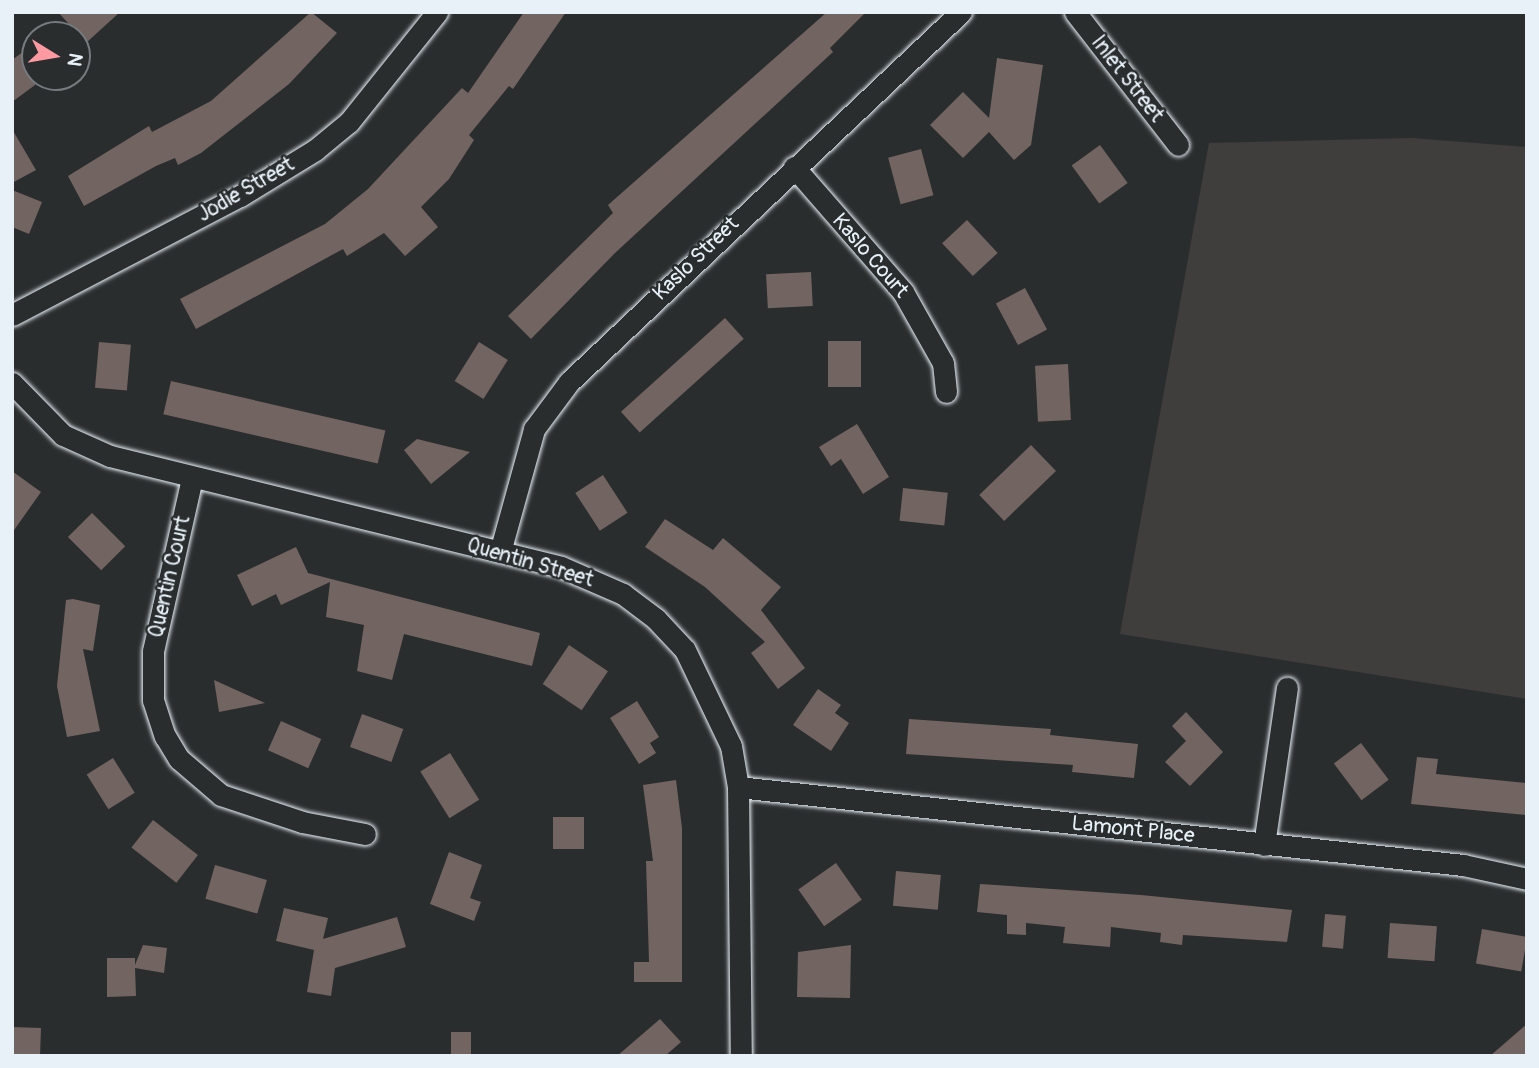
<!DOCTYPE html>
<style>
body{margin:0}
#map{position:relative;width:1539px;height:1068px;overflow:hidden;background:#2a2d2e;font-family:Pangolin,sans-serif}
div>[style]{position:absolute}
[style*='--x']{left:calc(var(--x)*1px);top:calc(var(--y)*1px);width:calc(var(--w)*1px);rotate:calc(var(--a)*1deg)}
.built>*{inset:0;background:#403e3d}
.building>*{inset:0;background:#726460;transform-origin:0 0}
.roads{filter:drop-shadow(0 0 2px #e8f1f8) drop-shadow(0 0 2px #e8f1f8)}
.minor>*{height:21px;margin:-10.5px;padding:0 10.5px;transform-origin:10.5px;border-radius:10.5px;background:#2a2d2e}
span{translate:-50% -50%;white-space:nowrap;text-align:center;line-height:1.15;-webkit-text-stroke:5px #2a2d2e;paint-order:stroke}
.street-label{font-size:21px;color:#e8f1f8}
.frame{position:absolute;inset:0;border:14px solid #e8f1f8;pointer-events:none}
.north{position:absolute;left:21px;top:21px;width:70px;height:70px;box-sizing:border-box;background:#2a2d2e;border:2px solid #767b7f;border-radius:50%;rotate:101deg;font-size:19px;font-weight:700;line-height:28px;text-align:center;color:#e8f1f8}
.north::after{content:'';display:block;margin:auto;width:24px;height:32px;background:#ff9aa2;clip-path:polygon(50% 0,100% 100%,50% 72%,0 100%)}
</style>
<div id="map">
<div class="built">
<i style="clip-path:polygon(1412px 138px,1527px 147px,1527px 699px,1120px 634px,1209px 143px)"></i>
</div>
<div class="building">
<i style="clip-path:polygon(58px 12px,120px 12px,86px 43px)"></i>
<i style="clip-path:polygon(311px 12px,337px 33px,289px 84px,201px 153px,178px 165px,175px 158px,156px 166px,84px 206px,68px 176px,149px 126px,152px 132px,211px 101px)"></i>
<i style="clip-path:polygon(524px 12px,566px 12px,513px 89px,509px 86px,469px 135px,474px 140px,449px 179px,421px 207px,438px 227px,405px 256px,384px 233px,347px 256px,343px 249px,196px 329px,180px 299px,325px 224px,368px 189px,462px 88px,468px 93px)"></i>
<i style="clip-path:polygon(827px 12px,866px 12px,830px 48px,833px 52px,615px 253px,531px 339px,508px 316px,613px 213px,608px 205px)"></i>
<i style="clip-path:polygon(35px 43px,35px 85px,12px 102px,12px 60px)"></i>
<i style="clip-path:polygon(997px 58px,1043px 65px,1031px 145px,1014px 160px,989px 132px,963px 158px,930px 125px,963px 92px,989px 118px)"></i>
<i style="clip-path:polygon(12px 129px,36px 170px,12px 183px)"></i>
<i style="left:1100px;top:145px;width:47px;height:35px;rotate:54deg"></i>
<i style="left:921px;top:149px;width:48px;height:34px;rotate:75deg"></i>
<i style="clip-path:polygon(12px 190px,42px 202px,29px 234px,12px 227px)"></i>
<i style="left:967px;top:220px;width:45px;height:34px;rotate:47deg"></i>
<i style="left:811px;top:272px;width:34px;height:45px;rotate:87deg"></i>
<i style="left:1025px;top:288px;width:47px;height:33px;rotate:62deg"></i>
<i style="left:725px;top:318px;width:28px;height:140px;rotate:48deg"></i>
<i style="left:828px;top:341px;width:33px;height:46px"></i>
<i style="left:99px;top:342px;width:32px;height:46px;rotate:5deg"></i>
<i style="left:479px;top:342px;width:34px;height:46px;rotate:32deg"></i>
<i style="left:1068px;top:364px;width:56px;height:33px;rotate:87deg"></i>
<i style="left:171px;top:381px;width:220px;height:34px;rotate:13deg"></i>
<i style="clip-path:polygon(857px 424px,889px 477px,863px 494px,841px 459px,831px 466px,819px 447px)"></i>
<i style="clip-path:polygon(417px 439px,470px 452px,431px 484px,404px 450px)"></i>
<i style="left:1031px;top:445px;width:36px;height:72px;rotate:46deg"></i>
<i style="clip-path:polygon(12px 471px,41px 492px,12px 533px)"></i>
<i style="left:603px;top:475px;width:45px;height:33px;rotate:57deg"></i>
<i style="left:903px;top:488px;width:45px;height:33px;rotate:6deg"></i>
<i style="left:92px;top:513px;width:47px;height:34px;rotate:45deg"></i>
<i style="clip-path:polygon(665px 519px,713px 550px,723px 538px,781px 587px,761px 610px,805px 668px,778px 689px,751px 653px,765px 642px,705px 587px,645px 547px)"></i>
<i style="clip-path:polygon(296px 547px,308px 573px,540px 633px,532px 666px,404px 634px,392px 680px,357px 671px,364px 625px,326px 617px,330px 582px,281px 605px,276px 594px,252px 606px,237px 575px)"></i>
<i style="clip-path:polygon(73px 599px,100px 605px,93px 651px,83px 649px,100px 731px,67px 737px,57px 686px,66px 600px)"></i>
<i style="left:569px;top:645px;width:47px;height:47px;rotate:34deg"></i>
<i style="clip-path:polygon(214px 680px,265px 703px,219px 712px)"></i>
<i style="clip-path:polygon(818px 689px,841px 705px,835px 713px,849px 723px,831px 751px,793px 725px)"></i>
<i style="clip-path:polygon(637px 701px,659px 737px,650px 743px,656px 753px,639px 764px,610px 718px)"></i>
<i style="clip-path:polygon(1186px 712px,1223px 752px,1190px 786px,1165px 762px,1186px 741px,1172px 726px)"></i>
<i style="left:362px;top:714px;width:44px;height:35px;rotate:20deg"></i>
<i style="clip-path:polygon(909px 719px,1051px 729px,1050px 735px,1138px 744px,1134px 778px,1072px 772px,1073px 765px,906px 754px)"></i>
<i style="left:281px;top:721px;width:44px;height:32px;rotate:24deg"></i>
<i style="left:1361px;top:743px;width:46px;height:34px;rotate:53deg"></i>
<i style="left:450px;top:753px;width:55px;height:35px;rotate:58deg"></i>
<i style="clip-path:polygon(1417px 757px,1438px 759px,1436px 774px,1527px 783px,1527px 815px,1411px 804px)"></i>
<i style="left:113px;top:758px;width:41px;height:31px;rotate:58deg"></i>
<i style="clip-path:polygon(676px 780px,682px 828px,682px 982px,634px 982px,634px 962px,649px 962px,646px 861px,653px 861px,643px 785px)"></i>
<i style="left:553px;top:817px;width:31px;height:32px"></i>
<i style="left:153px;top:820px;width:57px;height:35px;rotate:38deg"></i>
<i style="clip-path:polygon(449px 852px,482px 865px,470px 898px,481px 902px,474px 921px,430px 904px)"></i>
<i style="left:836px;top:863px;width:45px;height:46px;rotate:55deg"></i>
<i style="left:215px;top:865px;width:54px;height:35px;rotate:16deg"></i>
<i style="left:896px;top:871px;width:45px;height:35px;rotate:5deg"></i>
<i style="clip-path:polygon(980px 884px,1141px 895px,1292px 910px,1287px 942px,1183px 935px,1182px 945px,1160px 942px,1161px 933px,1111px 927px,1110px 947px,1063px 943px,1065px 927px,1026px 923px,1026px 935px,1007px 934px,1007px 915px,977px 912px)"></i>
<i style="clip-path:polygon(284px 908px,328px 918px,323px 939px,397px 917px,406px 947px,335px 968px,331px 996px,307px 992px,314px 950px,276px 941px)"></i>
<i style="left:1325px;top:914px;width:21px;height:33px;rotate:5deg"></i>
<i style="left:1390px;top:923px;width:47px;height:35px;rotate:4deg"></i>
<i style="left:1482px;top:929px;width:46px;height:35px;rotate:10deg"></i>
<i style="clip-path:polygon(143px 945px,167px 948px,164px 973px,135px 968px,136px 996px,107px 997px,107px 958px,135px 958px,135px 965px)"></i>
<i style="clip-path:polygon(851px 945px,850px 998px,797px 997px,798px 952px)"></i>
<i style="clip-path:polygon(660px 1019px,681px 1042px,665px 1056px,617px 1056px)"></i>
<i style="clip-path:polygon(1527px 1024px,1527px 1056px,1490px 1056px)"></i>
<i style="left:41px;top:1028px;width:28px;height:29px;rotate:92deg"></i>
<i style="left:451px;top:1032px;width:20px;height:24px"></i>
</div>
<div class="roads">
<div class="minor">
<i style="--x:1075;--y:12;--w:168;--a:52.2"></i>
<i style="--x:794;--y:167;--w:166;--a:48.9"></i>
<i style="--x:903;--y:292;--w:81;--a:60.6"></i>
<i style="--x:943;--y:363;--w:29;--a:84"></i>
<i style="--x:12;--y:315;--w:257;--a:-27.6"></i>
<i style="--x:240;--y:196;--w:88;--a:-31.5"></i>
<i style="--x:315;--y:150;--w:44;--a:-39.5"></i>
<i style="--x:349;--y:122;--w:141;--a:-51.3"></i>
<i style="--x:12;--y:383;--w:73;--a:45.6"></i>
<i style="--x:63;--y:435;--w:51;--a:24.1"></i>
<i style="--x:110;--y:456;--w:464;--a:13.8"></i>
<i style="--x:561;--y:567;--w:68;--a:23.5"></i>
<i style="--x:623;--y:594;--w:41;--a:37.1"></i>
<i style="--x:656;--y:619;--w:42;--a:46.9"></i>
<i style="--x:685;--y:650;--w:106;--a:64.4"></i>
<i style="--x:731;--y:746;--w:42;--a:80.3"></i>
<i style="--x:738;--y:787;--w:269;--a:89.4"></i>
<i style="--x:192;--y:478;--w:177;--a:102.7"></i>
<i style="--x:153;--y:651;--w:49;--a:90"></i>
<i style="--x:153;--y:700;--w:38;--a:72"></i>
<i style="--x:165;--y:736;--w:27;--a:59"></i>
<i style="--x:179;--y:759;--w:55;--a:40.6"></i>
<i style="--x:221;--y:795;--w:85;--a:18.4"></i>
<i style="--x:302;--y:822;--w:64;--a:10.8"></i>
<i style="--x:500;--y:552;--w:128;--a:-74.5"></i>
<i style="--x:534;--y:429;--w:59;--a:-53.3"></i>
<i style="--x:569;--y:382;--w:539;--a:-43.35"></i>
<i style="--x:738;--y:787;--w:729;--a:6.14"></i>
<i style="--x:1463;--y:865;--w:66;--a:12.3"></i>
<i style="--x:1264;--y:845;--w:159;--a:-81.7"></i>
</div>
</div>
<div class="street-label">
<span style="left:1127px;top:79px;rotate:52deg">Inlet Street</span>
<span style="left:246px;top:190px;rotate:-30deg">Jodie Street</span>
<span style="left:870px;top:256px;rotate:49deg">Kaslo Court</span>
<span style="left:696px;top:259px;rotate:-44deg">Kaslo Street</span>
<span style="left:530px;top:563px;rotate:16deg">Quentin Street</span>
<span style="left:170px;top:577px;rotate:-77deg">Quentin Court</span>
<span style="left:1133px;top:830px;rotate:6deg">Lamont Place</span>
</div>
<div class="frame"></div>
<div class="north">N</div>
</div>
